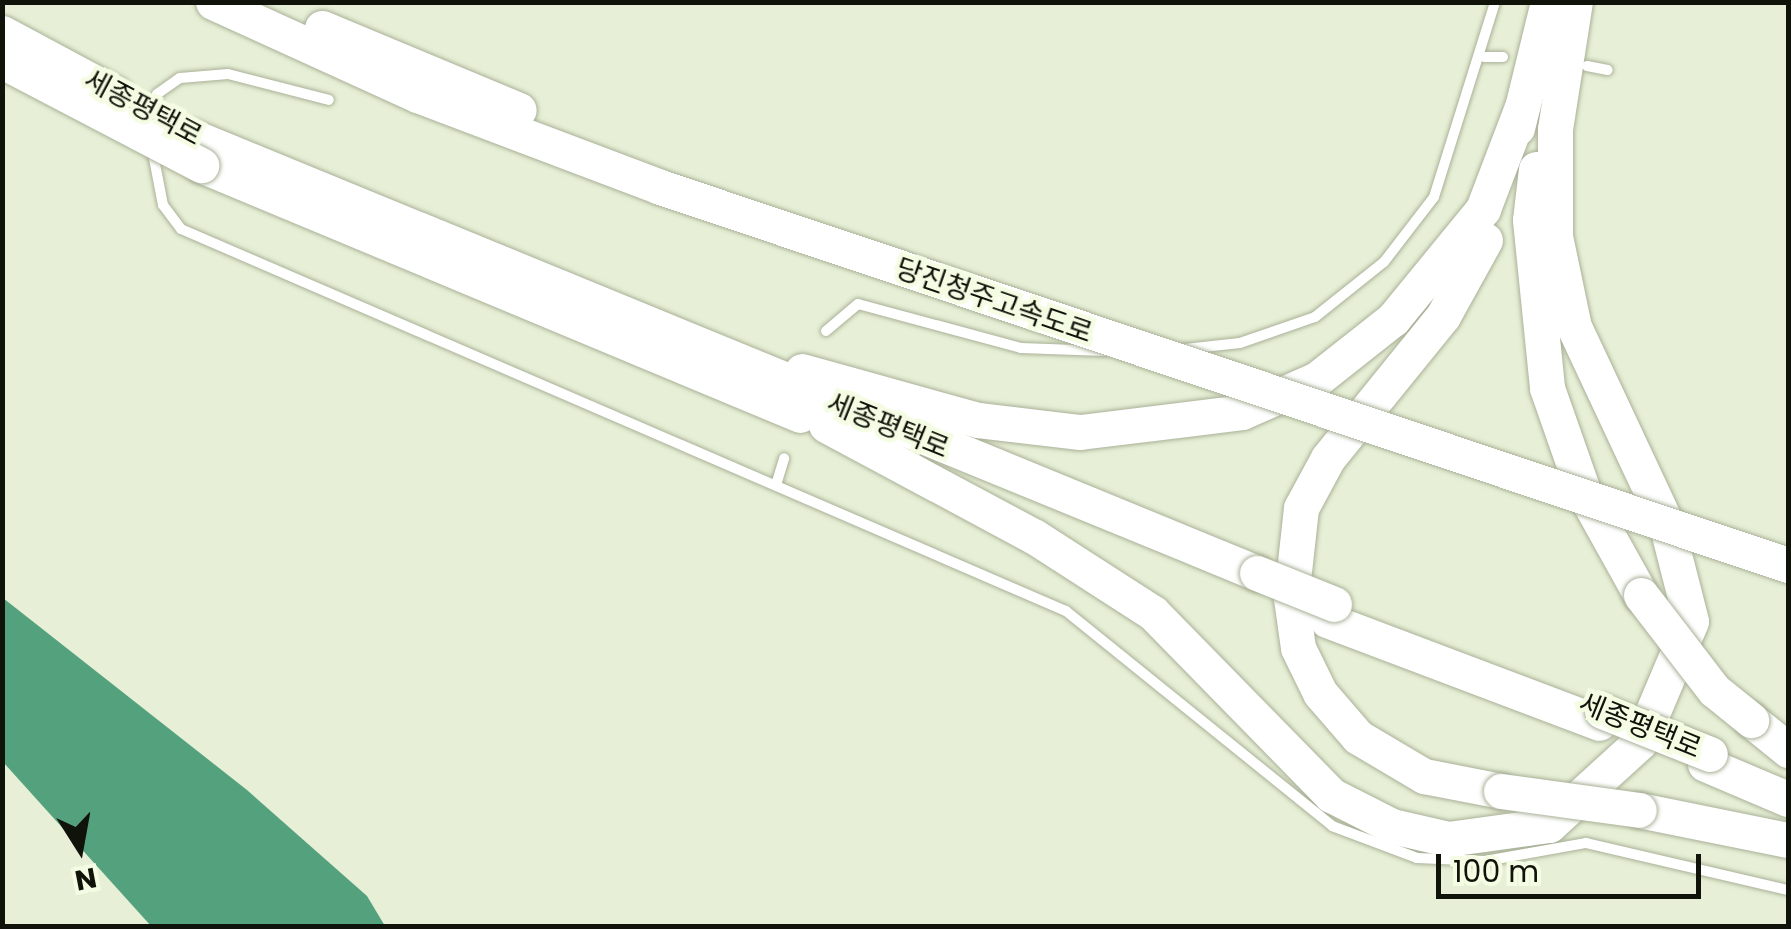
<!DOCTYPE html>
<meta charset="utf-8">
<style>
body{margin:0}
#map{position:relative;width:1791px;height:929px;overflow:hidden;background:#e7f0d6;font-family:Poppins,"Noto Sans KR",sans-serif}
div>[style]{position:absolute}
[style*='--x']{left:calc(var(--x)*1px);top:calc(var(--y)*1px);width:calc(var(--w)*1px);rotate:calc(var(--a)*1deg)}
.water>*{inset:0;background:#54a27d}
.roads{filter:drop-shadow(0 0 2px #a9b198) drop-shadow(0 0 2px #a9b198)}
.lane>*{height:10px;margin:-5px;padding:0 5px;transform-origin:5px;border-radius:5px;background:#fff}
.highway>*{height:35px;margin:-17.5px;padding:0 17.5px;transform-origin:17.5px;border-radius:17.5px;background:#fff}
.bridges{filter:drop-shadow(0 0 2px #a9b198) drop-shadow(0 0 2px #a9b198)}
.highway-bridge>*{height:35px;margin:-17.5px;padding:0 17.5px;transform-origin:17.5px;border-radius:17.5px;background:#fff}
span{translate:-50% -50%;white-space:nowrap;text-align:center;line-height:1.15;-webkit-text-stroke:9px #f4fde3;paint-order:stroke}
.street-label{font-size:28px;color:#10130a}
.frame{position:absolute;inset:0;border:5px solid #10130a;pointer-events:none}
.north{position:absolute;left:30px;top:799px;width:100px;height:100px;-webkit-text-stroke:8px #f4fde3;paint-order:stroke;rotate:169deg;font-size:28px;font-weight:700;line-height:40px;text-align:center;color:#10130a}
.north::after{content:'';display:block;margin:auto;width:35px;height:45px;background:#10130a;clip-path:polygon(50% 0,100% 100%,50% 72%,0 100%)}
.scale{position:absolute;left:1436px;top:854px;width:265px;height:45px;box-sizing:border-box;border:5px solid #10130a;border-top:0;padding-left:12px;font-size:30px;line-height:35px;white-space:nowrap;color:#10130a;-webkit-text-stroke:8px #f4fde3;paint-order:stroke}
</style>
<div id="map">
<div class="water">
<i style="clip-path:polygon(3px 598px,247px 790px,367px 896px,385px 926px,151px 926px,3px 762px)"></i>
</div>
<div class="roads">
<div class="lane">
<i style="--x:1484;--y:57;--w:19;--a:0"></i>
<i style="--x:1587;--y:66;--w:21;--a:11"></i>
<i style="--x:154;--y:131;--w:37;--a:-85"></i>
<i style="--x:157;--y:94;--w:28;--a:-35"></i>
<i style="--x:180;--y:78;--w:48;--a:-4.8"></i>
<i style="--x:228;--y:74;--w:104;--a:14.4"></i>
<i style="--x:152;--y:148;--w:58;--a:79.1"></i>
<i style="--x:163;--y:205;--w:30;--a:53"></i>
<i style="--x:181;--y:229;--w:964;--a:23.35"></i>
<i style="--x:1066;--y:611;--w:342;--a:38.9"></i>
<i style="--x:1332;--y:826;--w:91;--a:20.6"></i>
<i style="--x:1417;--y:858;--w:68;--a:2.5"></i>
<i style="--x:1485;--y:861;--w:103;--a:-10.1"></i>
<i style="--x:1586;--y:843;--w:207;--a:13.1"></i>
<i style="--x:826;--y:331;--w:42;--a:-40.2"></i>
<i style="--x:858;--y:304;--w:169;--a:15.1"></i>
<i style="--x:1021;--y:348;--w:83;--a:2.1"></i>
<i style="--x:1185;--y:349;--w:55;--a:-6.2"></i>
<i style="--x:1240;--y:343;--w:79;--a:-19.1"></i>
<i style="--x:1315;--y:317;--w:88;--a:-38.6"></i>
<i style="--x:1384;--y:262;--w:82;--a:-52.4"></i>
<i style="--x:1434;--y:197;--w:204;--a:-72.6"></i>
<i style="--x:776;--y:485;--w:28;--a:-73"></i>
</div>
<div class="highway">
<i style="--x:1517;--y:128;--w:130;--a:-76.2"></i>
<i style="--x:191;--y:136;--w:1152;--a:22.29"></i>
<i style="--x:201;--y:165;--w:649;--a:22.65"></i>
<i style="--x:1536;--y:169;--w:51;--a:96.7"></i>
<i style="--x:1530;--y:220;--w:169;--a:84.2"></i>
<i style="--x:1547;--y:388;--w:109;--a:70.7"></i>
<i style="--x:1583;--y:491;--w:119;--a:60.9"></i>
<i style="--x:1485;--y:240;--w:87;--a:118.9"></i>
<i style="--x:1443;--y:316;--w:183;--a:129"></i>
<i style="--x:1328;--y:458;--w:57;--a:118.4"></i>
<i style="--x:1301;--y:508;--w:91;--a:96.3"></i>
<i style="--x:1291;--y:598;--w:50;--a:82"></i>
<i style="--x:1298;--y:648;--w:50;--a:63.9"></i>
<i style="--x:1320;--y:693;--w:58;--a:49.2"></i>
<i style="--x:1358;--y:737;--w:77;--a:30.6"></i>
<i style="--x:1424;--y:776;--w:78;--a:11"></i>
<i style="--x:802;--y:371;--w:183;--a:15.6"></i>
<i style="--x:978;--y:420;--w:103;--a:6.7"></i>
<i style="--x:1080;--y:432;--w:163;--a:-7"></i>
<i style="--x:1242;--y:412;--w:82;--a:-23.7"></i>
<i style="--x:1317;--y:379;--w:97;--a:-38.3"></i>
<i style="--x:1393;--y:319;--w:142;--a:-50.7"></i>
<i style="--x:1483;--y:209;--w:109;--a:-69.1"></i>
<i style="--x:826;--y:425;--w:237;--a:28.2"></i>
<i style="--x:1035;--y:537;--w:140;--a:32.8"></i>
<i style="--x:1153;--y:613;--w:255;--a:45.6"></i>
<i style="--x:1331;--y:795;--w:68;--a:26.9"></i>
<i style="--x:1392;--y:826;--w:57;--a:13.1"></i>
<i style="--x:1448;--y:839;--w:102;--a:-7.9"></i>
<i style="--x:1549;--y:825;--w:123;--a:-42.4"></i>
<i style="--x:1640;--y:742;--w:131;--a:-67.1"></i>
<i style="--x:1691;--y:621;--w:101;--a:-104.3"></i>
<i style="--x:1666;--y:523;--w:217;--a:-115.1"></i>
<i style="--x:1574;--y:327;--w:93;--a:-101.8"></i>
<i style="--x:1555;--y:236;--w:107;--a:-90"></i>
<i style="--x:1555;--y:129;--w:129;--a:-81.1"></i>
<i style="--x:1327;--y:620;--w:291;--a:20.7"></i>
<i style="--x:1751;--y:720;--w:48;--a:39"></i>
<i style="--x:1705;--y:764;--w:90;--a:22.9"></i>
<i style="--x:1639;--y:810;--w:152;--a:11.4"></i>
</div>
</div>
<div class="bridges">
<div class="highway-bridge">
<i style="--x:213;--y:2;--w:224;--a:24.5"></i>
<i style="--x:417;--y:95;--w:260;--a:20.7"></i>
<i style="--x:660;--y:187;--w:1190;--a:18.53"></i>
<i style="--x:322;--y:28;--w:213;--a:22.6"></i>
<i style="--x:2;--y:33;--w:129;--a:28.2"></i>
<i style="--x:2;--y:61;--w:225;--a:27.6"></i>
<i style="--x:1257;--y:573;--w:83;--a:21.9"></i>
<i style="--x:1641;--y:595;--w:120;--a:52.5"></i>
<i style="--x:1714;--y:690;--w:48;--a:39"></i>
<i style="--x:1602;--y:711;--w:116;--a:21.7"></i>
<i style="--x:1501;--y:791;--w:139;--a:7.8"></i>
</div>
</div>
<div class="street-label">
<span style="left:143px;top:108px;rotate:28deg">세종평택로</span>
<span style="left:994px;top:301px;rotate:19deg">당진청주고속도로</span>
<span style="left:888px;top:426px;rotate:22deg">세종평택로</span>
<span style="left:1640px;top:726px;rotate:22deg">세종평택로</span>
</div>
<div class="frame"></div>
<div class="north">N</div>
<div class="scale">100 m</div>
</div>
